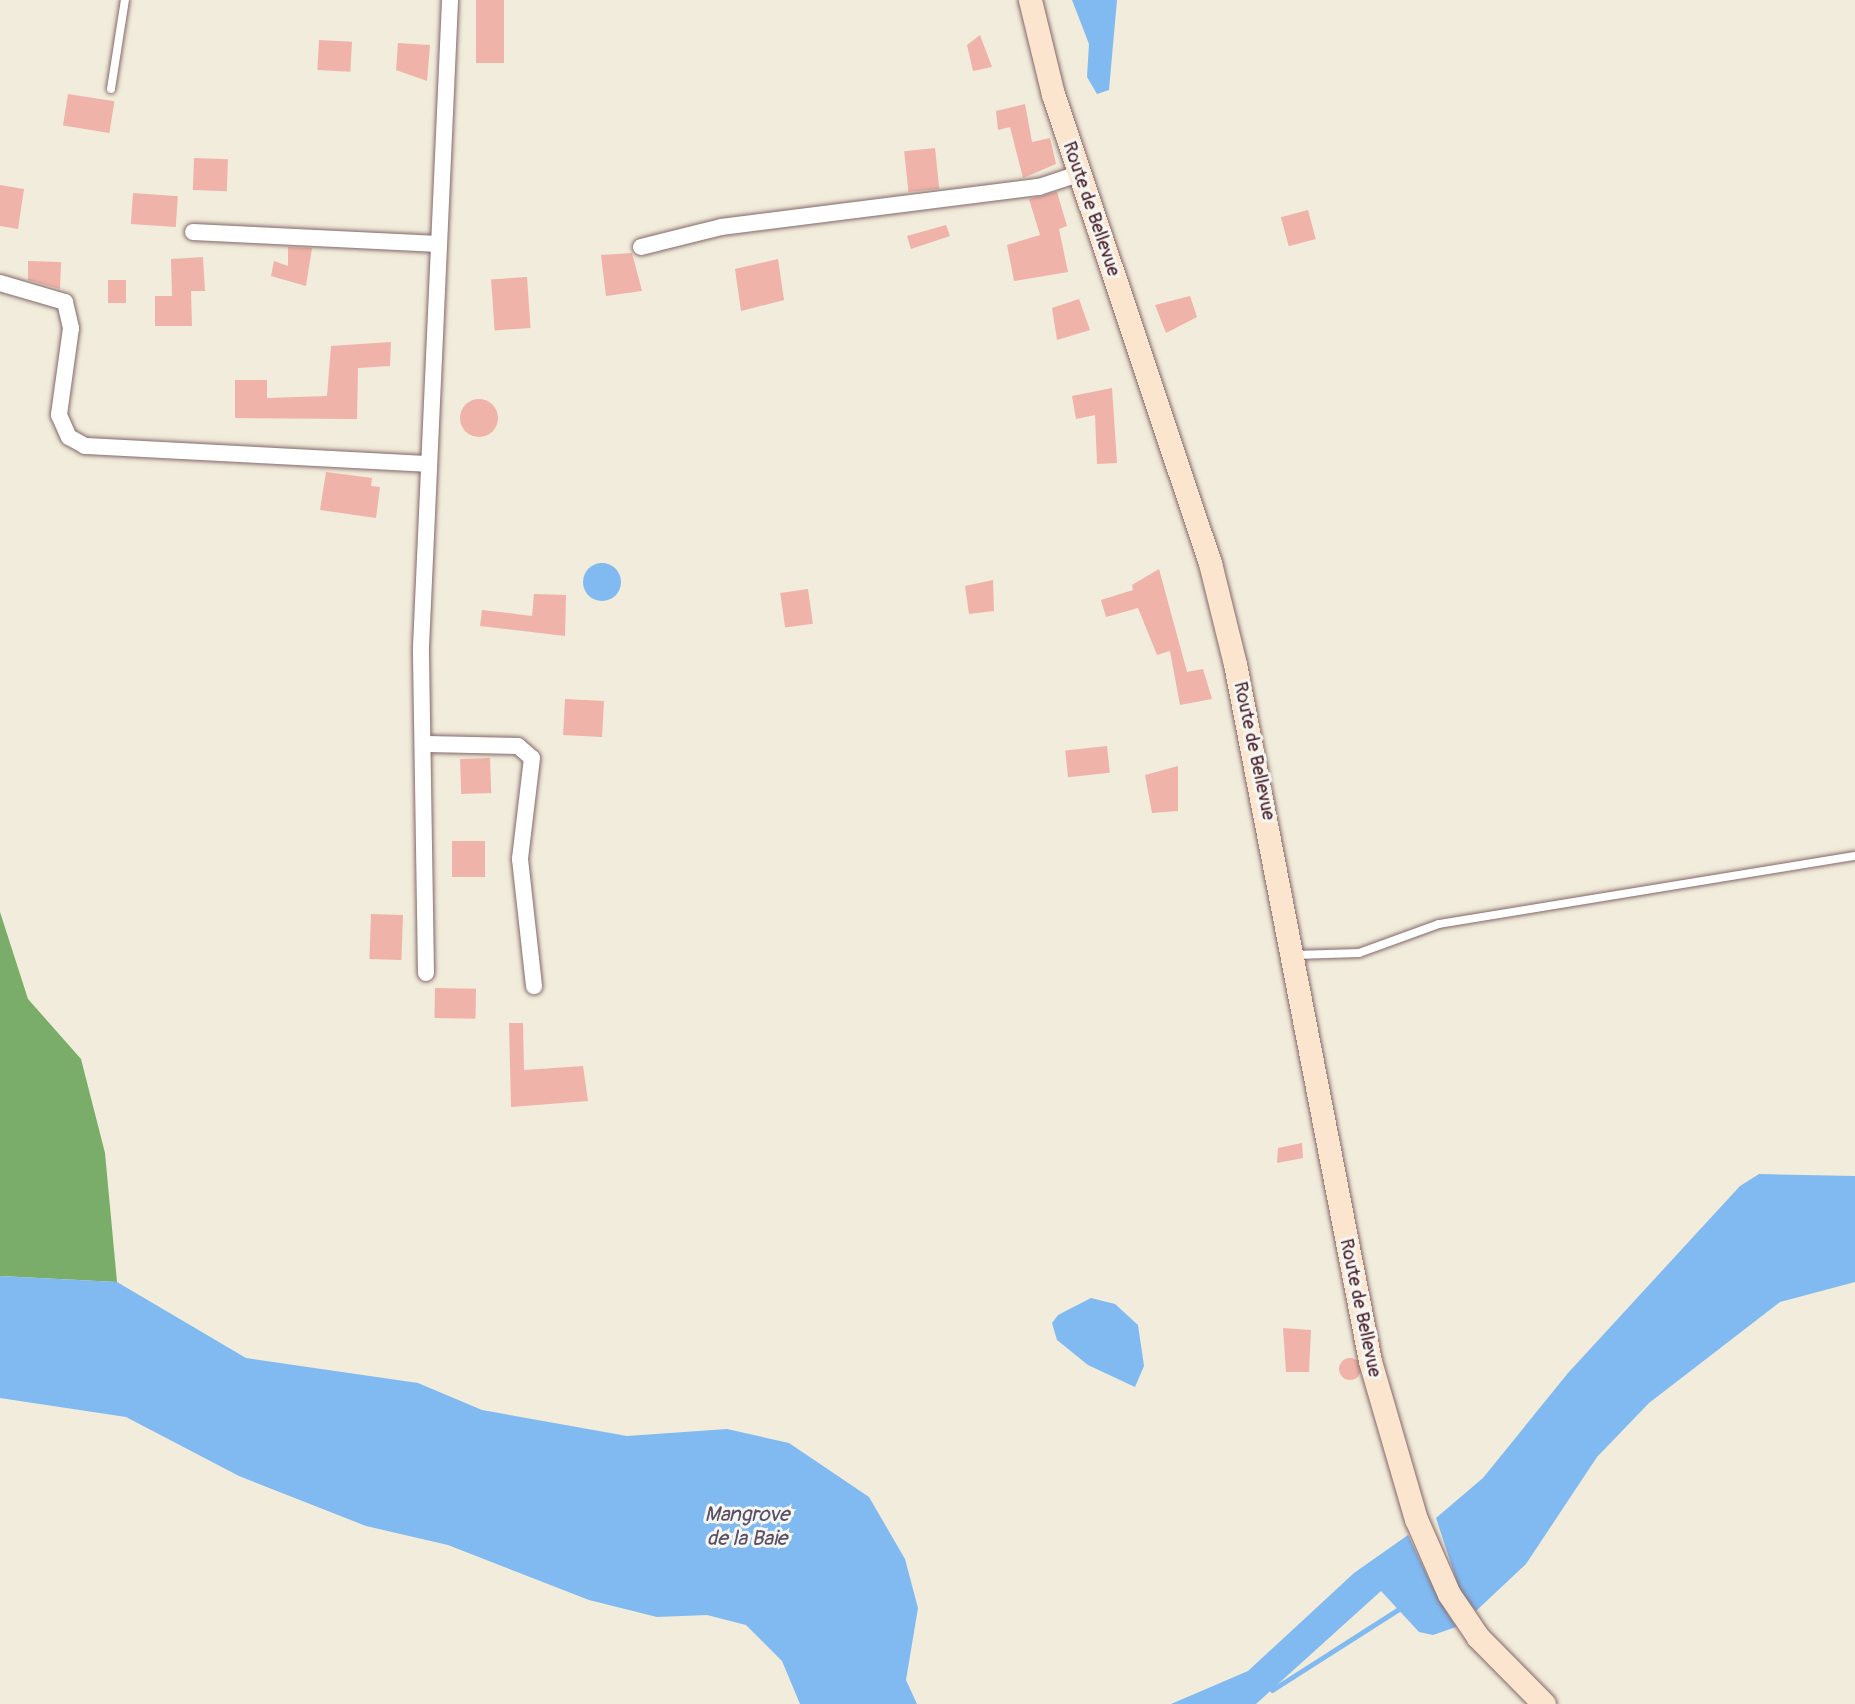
<!DOCTYPE html>
<style>
body{margin:0}
#map{position:relative;width:1855px;height:1704px;overflow:hidden;background:#f1ecdb;font-family:Pangolin,sans-serif}
div>[style]{position:absolute}
[style*='--x']{left:calc(var(--x)*1px);top:calc(var(--y)*1px);width:calc(var(--w)*1px);rotate:calc(var(--a)*1deg)}
.forest>*{inset:0;background:#7aad69}
.water>*{inset:0;background:#81baf1}
.round{border-radius:50%}
.stream>*{height:5px;margin:-2.5px;padding:0 2.5px;transform-origin:2.5px;border-radius:2.5px;background:#81baf1}
.building>*{inset:0;background:#f0b3a9;transform-origin:0 0}
.roads{filter:drop-shadow(0 0 2px #846769) drop-shadow(0 0 2px #846769)}
.service>*{height:8px;margin:-4px;padding:0 4px;transform-origin:4px;border-radius:4px;background:#fff}
.minor>*{height:16px;margin:-8px;padding:0 8px;transform-origin:8px;border-radius:8px;background:#fff}
.secondary>*{height:23px;margin:-11.5px;padding:0 11.5px;transform-origin:11.5px;border-radius:11.5px;background:#fbe5cf}
span{translate:-50% -50%;white-space:nowrap;text-align:center;line-height:1.15;-webkit-text-stroke:6px #f6f6f2;paint-order:stroke}
.street-label{font-size:19px;color:#4a1f2b}
.water-label{font-size:21px;color:#5a4e66;font-style:italic}
</style>
<div id="map">
<div class="forest">
<i style="clip-path:polygon(0 912px,28px 999px,81px 1059px,105px 1153px,117px 1282px,0 1276px)"></i>
</div>
<div class="water">
<i style="clip-path:polygon(1072px 0,1117px 0,1109px 90px,1097px 94px,1087px 77px,1089px 44px)"></i>
<i class="round" style="left:583px;top:563px;width:38px;height:38px"></i>
<i style="clip-path:polygon(1759px 1174px,1855px 1176px,1855px 1282px,1780px 1302px,1649px 1403px,1597px 1457px,1526px 1564px,1476px 1611px,1463px 1595px,1441px 1603px,1456px 1627px,1433px 1635px,1419px 1632px,1381px 1591px,1256px 1704px,1171px 1704px,1248px 1671px,1354px 1573px,1408px 1535px,1436px 1594px,1458px 1585px,1436px 1518px,1483px 1478px,1568px 1373px,1740px 1186px)"></i>
<i style="clip-path:polygon(0 1276px,117px 1282px,246px 1358px,418px 1383px,482px 1410px,627px 1436px,727px 1429px,789px 1443px,869px 1497px,905px 1559px,918px 1608px,906px 1680px,917px 1704px,800px 1704px,782px 1661px,746px 1625px,707px 1615px,657px 1617px,589px 1600px,448px 1545px,366px 1526px,239px 1476px,126px 1417px,0 1398px)"></i>
<i style="clip-path:polygon(1091px 1298px,1115px 1304px,1138px 1325px,1144px 1366px,1135px 1387px,1088px 1365px,1057px 1340px,1052px 1323px,1058px 1315px)"></i>
</div>
<div class="stream">
<i style="--x:1272;--y:1690;--w:154;--a:-32.6"></i>
</div>
<div class="building">
<i style="left:476px;top:0;width:28px;height:63px"></i>
<i style="clip-path:polygon(980px 35px,992px 67px,973px 71px,967px 45px)"></i>
<i style="left:319px;top:40px;width:33px;height:30px;rotate:3deg"></i>
<i style="clip-path:polygon(398px 43px,430px 45px,427px 81px,396px 70px)"></i>
<i style="left:68px;top:94px;width:47px;height:32px;rotate:9deg"></i>
<i style="clip-path:polygon(1025px 104px,1032px 142px,1050px 138px,1056px 164px,1023px 178px,1010px 127px,998px 130px,996px 111px)"></i>
<i style="left:935px;top:148px;width:41px;height:31px;rotate:84deg"></i>
<i style="left:194px;top:158px;width:34px;height:32px;rotate:2deg"></i>
<i style="clip-path:polygon(0 185px,24px 189px,18px 229px,0 226px)"></i>
<i style="clip-path:polygon(1057px 192px,1067px 226px,1059px 229px,1068px 272px,1014px 281px,1007px 245px,1040px 235px,1029px 199px)"></i>
<i style="left:133px;top:193px;width:45px;height:31px;rotate:4deg"></i>
<i style="left:1308px;top:210px;width:30px;height:28px;rotate:75deg"></i>
<i style="clip-path:polygon(946px 225px,950px 236px,911px 249px,907px 236px)"></i>
<i style="clip-path:polygon(288px 247px,312px 248px,306px 286px,271px 276px,274px 261px,288px 266px)"></i>
<i style="clip-path:polygon(632px 253px,642px 291px,606px 296px,601px 255px)"></i>
<i style="clip-path:polygon(203px 257px,205px 291px,191px 291px,192px 326px,155px 326px,155px 296px,172px 296px,171px 259px)"></i>
<i style="clip-path:polygon(778px 259px,784px 300px,741px 311px,735px 269px)"></i>
<i style="clip-path:polygon(28px 261px,61px 262px,60px 289px,28px 280px)"></i>
<i style="left:527px;top:277px;width:51px;height:36px;rotate:86deg"></i>
<i style="left:108px;top:280px;width:18px;height:23px"></i>
<i style="clip-path:polygon(1190px 296px,1197px 317px,1166px 333px,1155px 305px)"></i>
<i style="clip-path:polygon(1079px 299px,1090px 330px,1057px 340px,1052px 308px)"></i>
<i style="clip-path:polygon(391px 342px,390px 366px,358px 368px,357px 419px,235px 418px,235px 380px,267px 380px,267px 398px,327px 396px,331px 346px)"></i>
<i style="clip-path:polygon(1112px 388px,1117px 463px,1097px 464px,1095px 415px,1076px 419px,1072px 396px)"></i>
<i class="round" style="left:460px;top:399px;width:38px;height:38px"></i>
<i style="clip-path:polygon(326px 472px,372px 478px,371px 486px,380px 487px,376px 518px,320px 510px)"></i>
<i style="clip-path:polygon(1159px 569px,1187px 672px,1203px 669px,1212px 699px,1180px 705px,1170px 651px,1157px 655px,1138px 608px,1106px 617px,1101px 600px,1133px 590px,1132px 585px)"></i>
<i style="clip-path:polygon(993px 580px,994px 611px,969px 614px,965px 586px)"></i>
<i style="left:808px;top:589px;width:35px;height:28px;rotate:82deg"></i>
<i style="clip-path:polygon(534px 594px,566px 595px,565px 636px,480px 626px,482px 610px,532px 616px)"></i>
<i style="left:565px;top:699px;width:39px;height:36px;rotate:3deg"></i>
<i style="left:1107px;top:746px;width:27px;height:42px;rotate:84deg"></i>
<i style="left:490px;top:758px;width:35px;height:30px;rotate:88deg"></i>
<i style="clip-path:polygon(1178px 766px,1178px 811px,1152px 813px,1145px 775px)"></i>
<i style="left:452px;top:841px;width:33px;height:36px"></i>
<i style="left:371px;top:914px;width:32px;height:45px;rotate:2deg"></i>
<i style="left:435px;top:988px;width:41px;height:30px;rotate:1deg"></i>
<i style="clip-path:polygon(509px 1023px,523px 1023px,524px 1070px,583px 1066px,588px 1101px,511px 1107px)"></i>
<i style="clip-path:polygon(1302px 1143px,1303px 1158px,1277px 1163px,1278px 1148px)"></i>
<i style="clip-path:polygon(1283px 1328px,1311px 1330px,1309px 1372px,1286px 1372px)"></i>
<i class="round" style="left:1339px;top:1358px;width:22px;height:22px"></i>
</div>
<div class="roads">
<div class="service">
<i style="--x:111;--y:89;--w:90;--a:-81.1"></i>
<i style="--x:1295;--y:955;--w:64;--a:-1.8"></i>
<i style="--x:1359;--y:953;--w:85;--a:-19.9"></i>
<i style="--x:1439;--y:924;--w:422;--a:-9.3"></i>
</div>
<div class="minor">
<i style="--x:193;--y:232;--w:246;--a:2.8"></i>
<i style="--x:641;--y:247;--w:82;--a:-14"></i>
<i style="--x:721;--y:227;--w:321;--a:-7.2"></i>
<i style="--x:1039;--y:187;--w:41;--a:-18.4"></i>
<i style="--x:0;--y:283;--w:68;--a:16.3"></i>
<i style="--x:65;--y:302;--w:27;--a:77"></i>
<i style="--x:71;--y:328;--w:88;--a:97.9"></i>
<i style="--x:59;--y:415;--w:24;--a:66"></i>
<i style="--x:69;--y:437;--w:18;--a:29"></i>
<i style="--x:85;--y:446;--w:343;--a:3"></i>
<i style="--x:427;--y:744;--w:91;--a:1.3"></i>
<i style="--x:518;--y:746;--w:18;--a:41"></i>
<i style="--x:532;--y:758;--w:102;--a:96.8"></i>
<i style="--x:520;--y:859;--w:128;--a:83.7"></i>
<i style="--x:426;--y:973;--w:326;--a:-90.9"></i>
<i style="--x:421;--y:647;--w:648;--a:-87.43"></i>
</div>
<div class="secondary">
<i style="--x:1030;--y:0;--w:97;--a:76.3"></i>
<i style="--x:1053;--y:94;--w:495;--a:71.5"></i>
<i style="--x:1210;--y:563;--w:104;--a:76.1"></i>
<i style="--x:1235;--y:664;--w:710;--a:79.04"></i>
<i style="--x:1370;--y:1361;--w:165;--a:73.8"></i>
<i style="--x:1416;--y:1519;--w:82;--a:66.3"></i>
<i style="--x:1449;--y:1594;--w:52;--a:56"></i>
<i style="--x:1478;--y:1637;--w:94;--a:45.4"></i>
</div>
</div>
<div class="street-label">
<span style="left:1091px;top:209px;rotate:71deg">Route de Bellevue</span>
<span style="left:1254px;top:751px;rotate:78deg">Route de Bellevue</span>
<span style="left:1360px;top:1308px;rotate:78deg">Route de Bellevue</span>
</div>
<div class="water-label">
<span style="left:747px;top:1527px">Mangrove<br>de la Baie</span>
</div>
</div>
